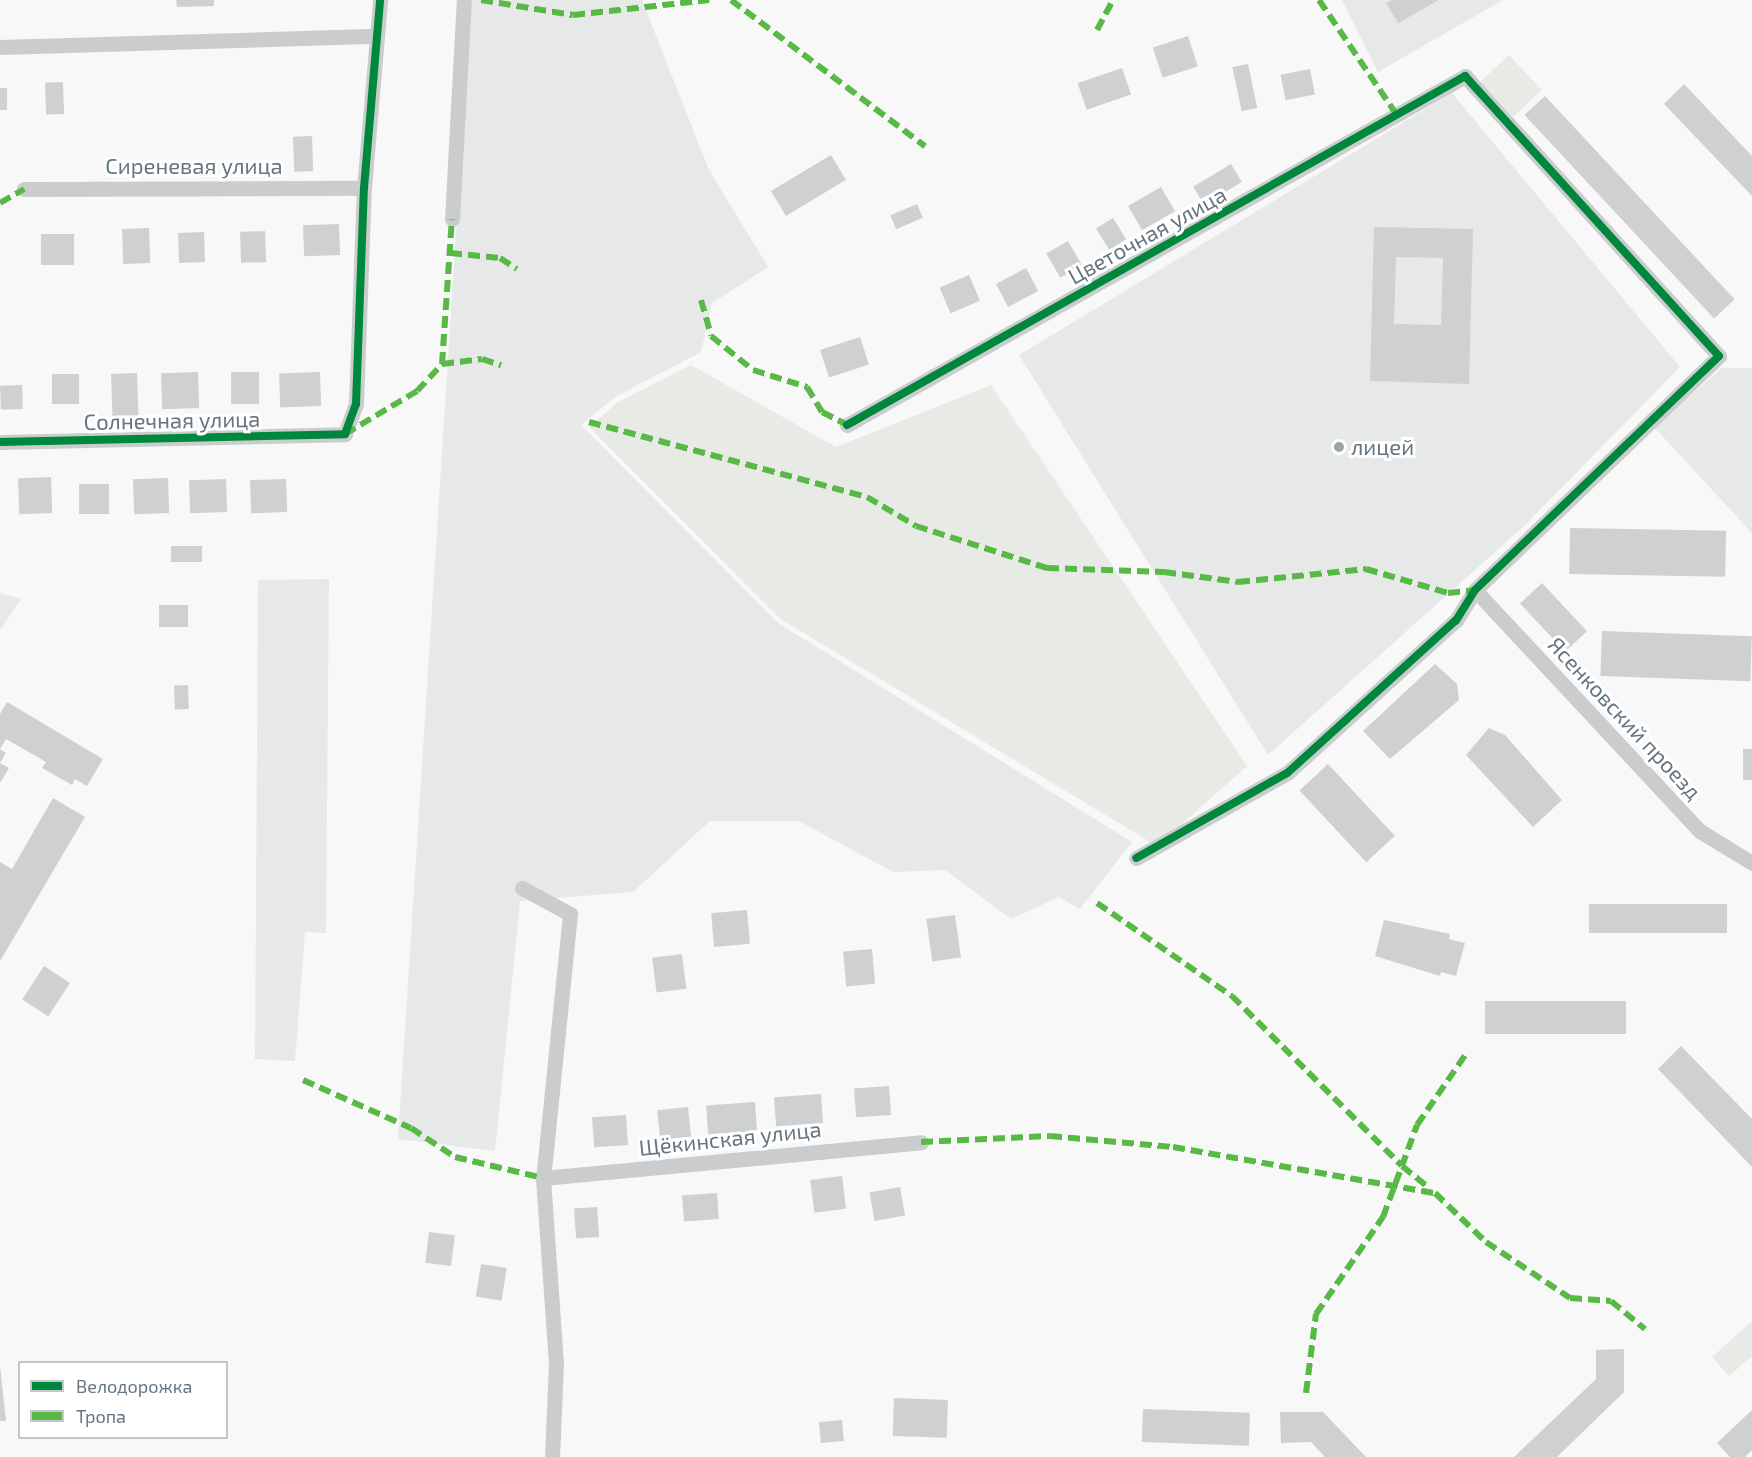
<!DOCTYPE html>
<meta charset="utf-8">
<style>
body{margin:0}
#map{position:relative;width:1752px;height:1457px;overflow:hidden;background:#f8f8f8;font-family:"Exo 2",sans-serif}
div>[style]{position:absolute}
[style*='--x']{left:calc(var(--x)*1px);top:calc(var(--y)*1px);width:calc(var(--w)*1px);rotate:calc(var(--a)*1deg)}
.built>*{inset:0;background:#e7e8e8}
.green>*{inset:0;background:#e7eae5;transform-origin:0 0}
.building>*{inset:0;background:#cfd0d1;transform-origin:0 0}
.minor>*{height:15px;margin:-7.5px;padding:0 7.5px;transform-origin:7.5px;border-radius:7.5px;background:#cbcccd}
.quiet>*{height:6px;margin-top:-3px;transform-origin:0;background:repeating-linear-gradient(90deg,#58b947 0 12px,transparent 0 18px)}
.cycleway>*{height:8px;margin:-4px;padding:0 4px;transform-origin:4px;border-radius:4px;background:#00873e}
.dots>*{width:16px;height:16px;translate:-50% -50%;box-sizing:border-box;border:3px solid #fff;border-radius:50%}
span{translate:-50% -50%;white-space:nowrap;text-align:center;line-height:1.15;-webkit-text-stroke:6px #fff;paint-order:stroke}
.street-label{font-size:22px;color:#667680}
.poi-label{font-size:22px;color:#667680}
.left{translate:0 -50%;text-align:left}
.legend{position:absolute;left:18px;top:1361px;width:210px;height:78px;box-sizing:border-box;background:#fff;border:2px solid #c2c8cc;margin:0;padding:8px 10px;list-style:none;font-size:18px;color:#667680}
.legend li{display:flex;align-items:center;gap:12px;height:30px}
.legend b{width:30px;border:2px solid #c2c8cc}
</style>
<div id="map">
<div class="built">
<i style="clip-path:polygon(471px 0,642px 0,709px 170px,768px 267px,712px 303px,701px 352px,615px 397px,581px 425px,778px 623px,1132px 842px,1080px 909px,1059px 897px,1011px 919px,945px 870px,893px 872px,799px 821px,710px 821px,633px 892px,520px 901px,495px 1151px,398px 1139px)"></i>
<i style="clip-path:polygon(1342px 0,1503px 0,1378px 72px)"></i>
<i style="clip-path:polygon(1452px 93px,1680px 367px,1523px 527px,1268px 755px,1019px 355px)"></i>
<i style="clip-path:polygon(1722px 368px,1752px 368px,1752px 533px,1654px 427px)"></i>
<i style="clip-path:polygon(329px 579px,326px 933px,305px 932px,295px 1061px,255px 1059px,258px 580px)"></i>
<i style="clip-path:polygon(0 593px,21px 599px,0 630px)"></i>
</div>
<div class="green">
<i style="left:1509px;top:55px;width:48px;height:39px;rotate:47deg"></i>
<i style="clip-path:polygon(691px 365px,836px 447px,991px 385px,1247px 766px,1157px 846px,782px 620px,589px 427px,618px 402px)"></i>
<i style="clip-path:polygon(1752px 1321px,1752px 1356px,1729px 1376px,1712px 1357px)"></i>
</div>
<div class="building">
<i style="clip-path:polygon(176px 0,214px 0,214px 6px,177px 7px)"></i>
<i style="clip-path:polygon(1392px 0,1439px 0,1398px 23px,1386px 3px)"></i>
<i style="left:1188px;top:36px;width:32px;height:37px;rotate:72deg"></i>
<i style="left:1248px;top:64px;width:45px;height:16px;rotate:78deg"></i>
<i style="left:1122px;top:68px;width:28px;height:47px;rotate:71deg"></i>
<i style="left:1310px;top:69px;width:26px;height:30px;rotate:79deg"></i>
<i style="left:63px;top:82px;width:32px;height:18px;rotate:88deg"></i>
<i style="clip-path:polygon(1684px 84px,1752px 156px,1752px 196px,1664px 104px)"></i>
<i style="left:0;top:88px;width:7px;height:22px"></i>
<i style="left:1545px;top:96px;width:278px;height:28px;rotate:47deg"></i>
<i style="left:312px;top:136px;width:35px;height:19px;rotate:88deg"></i>
<i style="left:831px;top:155px;width:29px;height:70px;rotate:59deg"></i>
<i style="left:1231px;top:164px;width:21px;height:44px;rotate:59deg"></i>
<i style="left:1161px;top:187px;width:28px;height:38px;rotate:60deg"></i>
<i style="left:917px;top:204px;width:15px;height:29px;rotate:67deg"></i>
<i style="left:1113px;top:218px;width:25px;height:20px;rotate:58deg"></i>
<i style="left:339px;top:224px;width:31px;height:36px;rotate:88deg"></i>
<i style="clip-path:polygon(evenodd,1374px 227px,1473px 229px,1469px 384px,1370px 381px,1374px 227px,1396px 257px,1443px 258px,1441px 325px,1394px 324px,1396px 257px)"></i>
<i style="left:149px;top:228px;width:35px;height:27px;rotate:88deg"></i>
<i style="left:265px;top:231px;width:31px;height:25px;rotate:88deg"></i>
<i style="left:204px;top:232px;width:30px;height:26px;rotate:88deg"></i>
<i style="left:41px;top:234px;width:33px;height:31px"></i>
<i style="left:1068px;top:241px;width:28px;height:25px;rotate:60deg"></i>
<i style="left:1026px;top:268px;width:26px;height:34px;rotate:62deg"></i>
<i style="left:969px;top:275px;width:28px;height:32px;rotate:67deg"></i>
<i style="left:860px;top:337px;width:29px;height:42px;rotate:72deg"></i>
<i style="left:198px;top:372px;width:36px;height:37px;rotate:88deg"></i>
<i style="left:259px;top:372px;width:32px;height:28px;rotate:90deg"></i>
<i style="left:320px;top:372px;width:34px;height:41px;rotate:88deg"></i>
<i style="left:137px;top:373px;width:50px;height:26px;rotate:88deg"></i>
<i style="left:52px;top:374px;width:27px;height:30px"></i>
<i style="left:22px;top:385px;width:24px;height:22px;rotate:88deg"></i>
<i style="left:51px;top:477px;width:36px;height:33px;rotate:88deg"></i>
<i style="left:168px;top:478px;width:35px;height:35px;rotate:88deg"></i>
<i style="left:226px;top:479px;width:33px;height:37px;rotate:88deg"></i>
<i style="left:286px;top:479px;width:33px;height:36px;rotate:88deg"></i>
<i style="left:79px;top:484px;width:30px;height:30px"></i>
<i style="left:1570px;top:528px;width:156px;height:46px;rotate:1deg"></i>
<i style="left:202px;top:546px;width:16px;height:31px;rotate:90deg"></i>
<i style="left:1542px;top:583px;width:66px;height:30px;rotate:47deg"></i>
<i style="left:159px;top:605px;width:29px;height:22px"></i>
<i style="left:1602px;top:631px;width:150px;height:45px;rotate:2deg"></i>
<i style="clip-path:polygon(1435px 664px,1457px 684px,1459px 700px,1390px 759px,1363px 731px)"></i>
<i style="left:188px;top:685px;width:24px;height:14px;rotate:88deg"></i>
<i style="clip-path:polygon(7px 702px,103px 759px,87px 786px,75px 779px,72px 785px,42px 768px,46px 762px,6px 739px,0 749px,0 714px)"></i>
<i style="clip-path:polygon(1489px 728px,1505px 735px,1562px 800px,1533px 827px,1466px 755px)"></i>
<i style="clip-path:polygon(0 749px,6px 753px,0 763px,9px 768px,0 783px)"></i>
<i style="left:1743px;top:749px;width:9px;height:31px"></i>
<i style="left:1328px;top:764px;width:98px;height:39px;rotate:47deg"></i>
<i style="clip-path:polygon(53px 798px,85px 817px,0 961px,0 862px,12px 869px)"></i>
<i style="left:1589px;top:904px;width:138px;height:29px"></i>
<i style="left:747px;top:910px;width:34px;height:36px;rotate:85deg"></i>
<i style="left:955px;top:915px;width:43px;height:29px;rotate:82deg"></i>
<i style="clip-path:polygon(1384px 920px,1450px 934px,1449px 939px,1465px 943px,1456px 976px,1441px 972px,1440px 976px,1375px 956px)"></i>
<i style="left:872px;top:949px;width:35px;height:29px;rotate:85deg"></i>
<i style="left:682px;top:954px;width:35px;height:30px;rotate:83deg"></i>
<i style="left:44px;top:966px;width:31px;height:40px;rotate:33deg"></i>
<i style="left:1485px;top:1001px;width:141px;height:33px"></i>
<i style="clip-path:polygon(1681px 1046px,1752px 1119px,1752px 1167px,1658px 1069px)"></i>
<i style="left:889px;top:1086px;width:29px;height:35px;rotate:86deg"></i>
<i style="left:821px;top:1094px;width:29px;height:47px;rotate:86deg"></i>
<i style="left:755px;top:1102px;width:29px;height:49px;rotate:86deg"></i>
<i style="left:688px;top:1107px;width:30px;height:31px;rotate:84deg"></i>
<i style="left:626px;top:1115px;width:30px;height:34px;rotate:86deg"></i>
<i style="left:842px;top:1176px;width:33px;height:32px;rotate:83deg"></i>
<i style="left:900px;top:1187px;width:29px;height:31px;rotate:80deg"></i>
<i style="left:717px;top:1193px;width:26px;height:35px;rotate:86deg"></i>
<i style="left:597px;top:1207px;width:30px;height:23px;rotate:86deg"></i>
<i style="left:429px;top:1232px;width:26px;height:31px;rotate:7deg"></i>
<i style="left:481px;top:1264px;width:26px;height:33px;rotate:9deg"></i>
<i style="clip-path:polygon(1624px 1349px,1624px 1392px,1557px 1457px,1514px 1457px,1596px 1379px,1596px 1350px)"></i>
<i style="clip-path:polygon(0 1366px,6px 1421px,0 1421px)"></i>
<i style="left:894px;top:1398px;width:54px;height:38px;rotate:2deg"></i>
<i style="left:1143px;top:1409px;width:107px;height:33px;rotate:2deg"></i>
<i style="clip-path:polygon(1752px 1410px,1752px 1450px,1745px 1457px,1730px 1457px,1717px 1443px)"></i>
<i style="clip-path:polygon(1280px 1412px,1323px 1412px,1366px 1457px,1325px 1457px,1311px 1442px,1281px 1443px)"></i>
<i style="left:842px;top:1420px;width:21px;height:23px;rotate:85deg"></i>
</div>
<div class="minor">
<i style="--x:0;--y:47;--w:377;--a:-1.7"></i>
<i style="--x:24;--y:189;--w:340;--a:-0.2"></i>
<i style="--x:452;--y:219;--w:219;--a:-86.9"></i>
<i style="--x:847;--y:425;--w:710;--a:-29.45"></i>
<i style="--x:1465;--y:76;--w:378;--a:47.8"></i>
<i style="--x:1719;--y:356;--w:338;--a:136.2"></i>
<i style="--x:1475;--y:590;--w:36;--a:122"></i>
<i style="--x:1456;--y:620;--w:228;--a:137.8"></i>
<i style="--x:1287;--y:773;--w:173;--a:150.6"></i>
<i style="--x:0;--y:442;--w:345;--a:-1.3"></i>
<i style="--x:345;--y:434;--w:32;--a:-70"></i>
<i style="--x:356;--y:404;--w:216;--a:-87.9"></i>
<i style="--x:364;--y:188;--w:189;--a:-85.1"></i>
<i style="--x:1475;--y:590;--w:330;--a:47"></i>
<i style="--x:1700;--y:831;--w:61;--a:31.6"></i>
<i style="--x:522;--y:888;--w:55;--a:28.4"></i>
<i style="--x:570;--y:914;--w:265;--a:95.8"></i>
<i style="--x:543;--y:1178;--w:185;--a:86"></i>
<i style="--x:556;--y:1363;--w:94;--a:92.4"></i>
<i style="--x:543;--y:1178;--w:380;--a:-5.4"></i>
</div>
<div class="quiet">
<i style="--x:481;--y:0;--w:93;--a:9.3"></i>
<i style="--x:573;--y:15;--w:137;--a:-6.3"></i>
<i style="--x:731;--y:0;--w:243;--a:37"></i>
<i style="--x:1319;--y:0;--w:139;--a:55.9"></i>
<i style="--x:1097;--y:30;--w:34;--a:-62"></i>
<i style="--x:0;--y:203;--w:28;--a:-30"></i>
<i style="--x:450;--y:253;--w:50;--a:5.7"></i>
<i style="--x:500;--y:258;--w:20;--a:33"></i>
<i style="--x:701;--y:300;--w:37;--a:74"></i>
<i style="--x:711;--y:336;--w:54;--a:39"></i>
<i style="--x:753;--y:370;--w:57;--a:17.5"></i>
<i style="--x:807;--y:387;--w:29;--a:59"></i>
<i style="--x:822;--y:412;--w:28;--a:27"></i>
<i style="--x:442;--y:364;--w:40;--a:-7.1"></i>
<i style="--x:482;--y:359;--w:20;--a:18"></i>
<i style="--x:589;--y:422;--w:288;--a:15.1"></i>
<i style="--x:867;--y:497;--w:57;--a:30.6"></i>
<i style="--x:916;--y:526;--w:138;--a:17.8"></i>
<i style="--x:1047;--y:568;--w:117;--a:2"></i>
<i style="--x:1164;--y:572;--w:75;--a:7.7"></i>
<i style="--x:1238;--y:582;--w:129;--a:-5.8"></i>
<i style="--x:1366;--y:569;--w:85;--a:16.3"></i>
<i style="--x:1448;--y:593;--w:27;--a:-6"></i>
<i style="--x:345;--y:434;--w:84;--a:-30.8"></i>
<i style="--x:417;--y:391;--w:37;--a:-47"></i>
<i style="--x:442;--y:364;--w:145;--a:-86.1"></i>
<i style="--x:1097;--y:903;--w:164;--a:34.6"></i>
<i style="--x:1232;--y:996;--w:240;--a:45"></i>
<i style="--x:1402;--y:1166;--w:36;--a:39"></i>
<i style="--x:303;--y:1080;--w:118;--a:24"></i>
<i style="--x:411;--y:1128;--w:53;--a:33.4"></i>
<i style="--x:455;--y:1157;--w:90;--a:13.4"></i>
<i style="--x:921;--y:1142;--w:129;--a:-2.7"></i>
<i style="--x:1050;--y:1136;--w:123;--a:5.1"></i>
<i style="--x:1173;--y:1147;--w:266;--a:10"></i>
<i style="--x:1435;--y:1193;--w:71;--a:43.9"></i>
<i style="--x:1486;--y:1242;--w:101;--a:33.7"></i>
<i style="--x:1570;--y:1298;--w:41;--a:4.2"></i>
<i style="--x:1611;--y:1301;--w:44;--a:39.5"></i>
<i style="--x:1306;--y:1393;--w:80;--a:-82.8"></i>
<i style="--x:1316;--y:1314;--w:118;--a:-55.4"></i>
<i style="--x:1383;--y:1217;--w:98;--a:-69.7"></i>
<i style="--x:1417;--y:1125;--w:90;--a:-55.4"></i>
</div>
<div class="cycleway">
<i style="--x:847;--y:425;--w:710;--a:-29.45"></i>
<i style="--x:1465;--y:76;--w:378;--a:47.8"></i>
<i style="--x:1719;--y:356;--w:338;--a:136.2"></i>
<i style="--x:1475;--y:590;--w:36;--a:122"></i>
<i style="--x:1456;--y:620;--w:228;--a:137.8"></i>
<i style="--x:1287;--y:773;--w:173;--a:150.6"></i>
<i style="--x:0;--y:442;--w:345;--a:-1.3"></i>
<i style="--x:345;--y:434;--w:32;--a:-70"></i>
<i style="--x:356;--y:404;--w:216;--a:-87.9"></i>
<i style="--x:364;--y:188;--w:189;--a:-85.1"></i>
</div>
<div class="dots">
<i style="left:1339px;top:447px;background:#99a4aa"></i>
</div>
<div class="street-label">
<span style="left:194px;top:166px">Сиреневая улица</span>
<span style="left:1147px;top:235px;rotate:-29deg">Цветочная улица</span>
<span style="left:172px;top:420px;rotate:-1deg">Солнечная улица</span>
<span style="left:1625px;top:718px;rotate:47deg">Ясенковский проезд</span>
<span style="left:730px;top:1138px;rotate:-6deg">Щёкинская улица</span>
</div>
<div class="poi-label">
<span class="left" style="left:1351px;top:447px">лицей</span>
</div>
<ul class="legend">
<li><b style="height:8px;background:#00873e"></b>Велодорожка</li>
<li><b style="height:8px;background:#58b947"></b>Тропа</li>
</ul>
</div>
